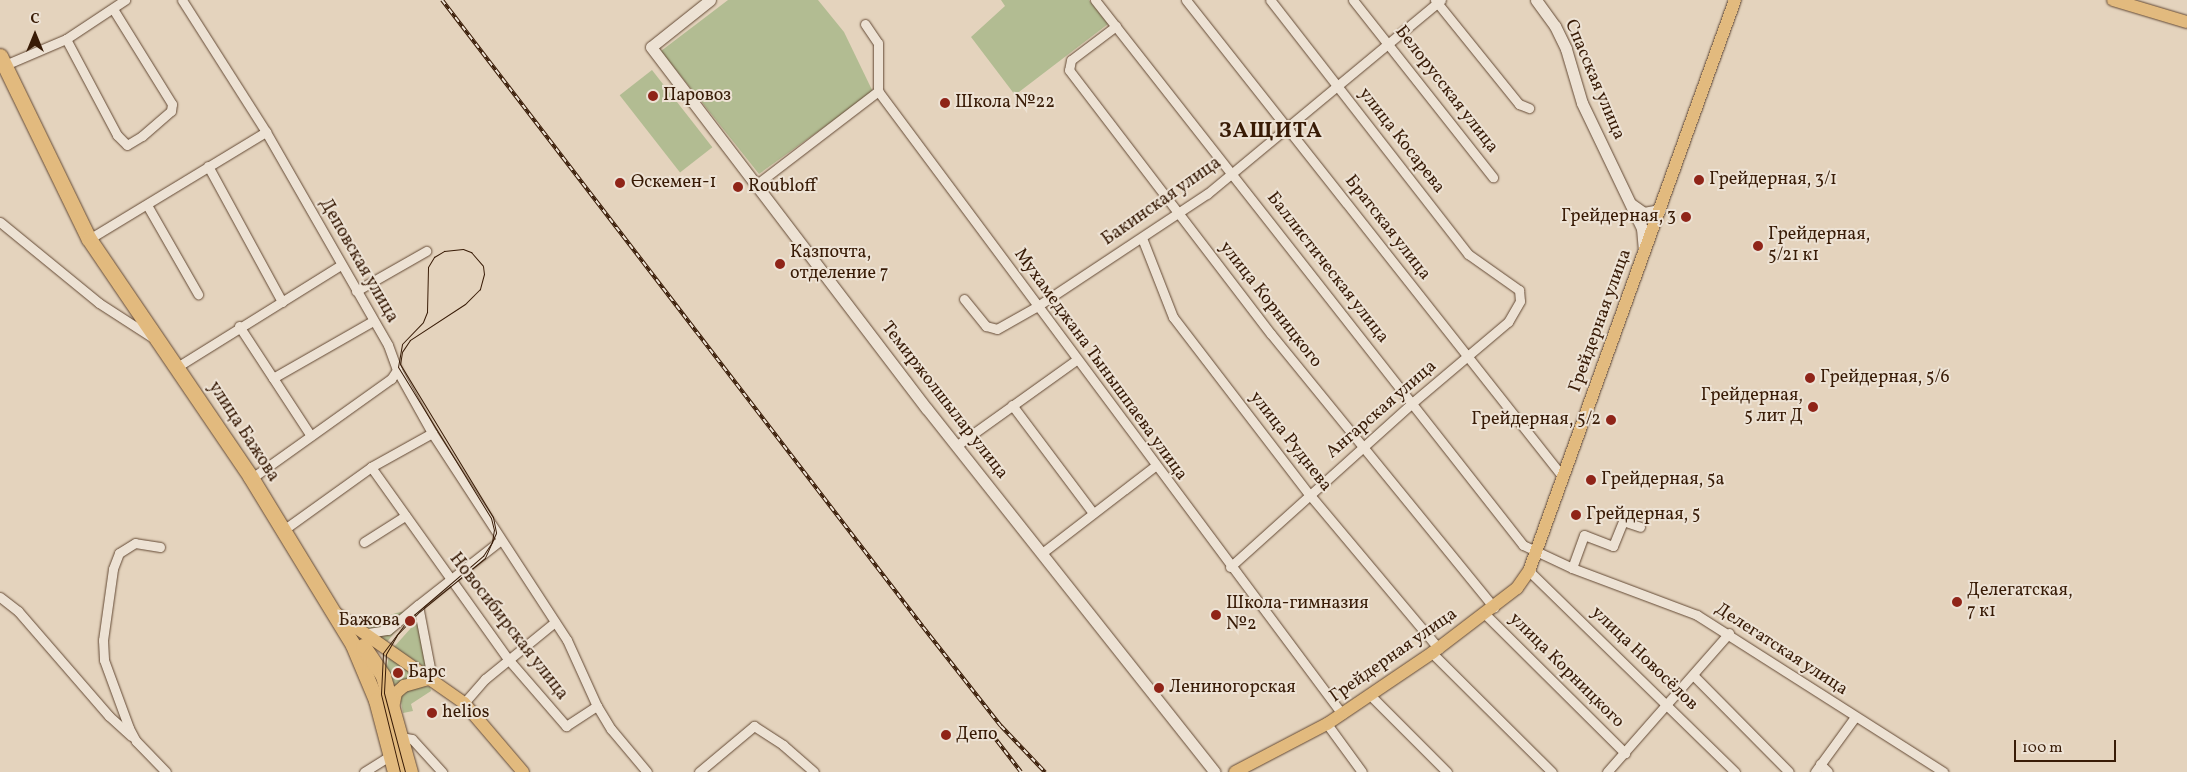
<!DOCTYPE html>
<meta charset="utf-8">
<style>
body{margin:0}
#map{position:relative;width:2187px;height:772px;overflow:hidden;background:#e4d3bd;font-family:Vollkorn,serif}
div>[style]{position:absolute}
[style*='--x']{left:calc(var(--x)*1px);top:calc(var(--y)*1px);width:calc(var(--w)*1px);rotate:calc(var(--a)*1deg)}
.green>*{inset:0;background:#b2bc92;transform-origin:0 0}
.roads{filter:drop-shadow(0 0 1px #634934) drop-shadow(0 0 1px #634934)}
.street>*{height:9px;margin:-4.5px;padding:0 4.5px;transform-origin:4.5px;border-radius:4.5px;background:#ede2d4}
.secondary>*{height:11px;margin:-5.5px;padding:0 5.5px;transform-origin:5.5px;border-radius:5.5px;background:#ede2d4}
.primary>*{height:12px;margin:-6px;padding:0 6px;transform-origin:6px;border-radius:6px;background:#e2ba7e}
.highway>*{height:15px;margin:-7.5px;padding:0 7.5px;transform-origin:7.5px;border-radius:7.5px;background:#e2ba7e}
.tram>*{height:1px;margin:-0.5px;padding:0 0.5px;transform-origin:0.5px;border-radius:0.5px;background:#381b06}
.rail>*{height:4px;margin-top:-2px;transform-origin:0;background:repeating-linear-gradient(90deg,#ede2d4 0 5.5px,#381b06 0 11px);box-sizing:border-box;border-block:1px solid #381b06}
.dots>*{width:14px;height:14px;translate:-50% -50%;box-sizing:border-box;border:2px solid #ede2d4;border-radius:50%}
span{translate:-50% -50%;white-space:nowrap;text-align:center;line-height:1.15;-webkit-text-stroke:4px #ede2d4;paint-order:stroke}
.street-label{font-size:18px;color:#381b06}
.poi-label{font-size:18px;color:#381b06}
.left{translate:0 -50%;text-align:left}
.right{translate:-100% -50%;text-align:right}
.district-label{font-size:22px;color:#381b06;font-weight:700;letter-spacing:1px}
.north{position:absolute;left:10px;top:10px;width:50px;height:50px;-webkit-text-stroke:4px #ede2d4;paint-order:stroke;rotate:0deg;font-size:14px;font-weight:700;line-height:20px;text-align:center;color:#381b06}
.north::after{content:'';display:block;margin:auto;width:18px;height:22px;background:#381b06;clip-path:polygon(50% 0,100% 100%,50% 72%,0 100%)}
.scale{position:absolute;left:2014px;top:740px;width:102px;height:22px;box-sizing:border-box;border:2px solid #381b06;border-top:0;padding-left:6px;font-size:15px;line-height:18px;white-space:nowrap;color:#381b06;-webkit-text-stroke:4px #ede2d4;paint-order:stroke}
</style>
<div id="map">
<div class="green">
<i style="clip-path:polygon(728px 0,818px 0,844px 32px,873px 92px,759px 174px,661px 51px)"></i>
<i style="clip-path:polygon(1001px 0,1089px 0,1108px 24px,1015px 95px,971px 37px,1005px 6px)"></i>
<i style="left:652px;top:70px;width:98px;height:41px;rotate:52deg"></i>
<i style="clip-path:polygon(412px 610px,387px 642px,364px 625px,396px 613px)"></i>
<i style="clip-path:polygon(419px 619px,431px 671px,394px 647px)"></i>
<i style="clip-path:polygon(389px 656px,416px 675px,396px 687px,386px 671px)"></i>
<i style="clip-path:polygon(414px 684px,430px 687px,431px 691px,411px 704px,413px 711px,403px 713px,400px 696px)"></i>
</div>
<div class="roads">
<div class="street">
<i style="--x:182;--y:0;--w:156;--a:57.5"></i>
<i style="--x:266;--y:132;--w:245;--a:60.2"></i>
<i style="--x:388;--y:345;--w:27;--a:70"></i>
<i style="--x:397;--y:370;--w:72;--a:60.9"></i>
<i style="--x:432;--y:433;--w:247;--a:56.9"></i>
<i style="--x:567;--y:640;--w:72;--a:65.6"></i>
<i style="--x:597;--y:706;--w:27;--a:59"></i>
<i style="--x:611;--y:729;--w:56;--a:50.1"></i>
<i style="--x:1095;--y:0;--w:693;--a:51.86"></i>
<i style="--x:1523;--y:545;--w:54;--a:25.1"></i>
<i style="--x:1572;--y:568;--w:134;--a:20.6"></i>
<i style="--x:1697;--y:615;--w:292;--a:32.5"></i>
<i style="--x:1186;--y:0;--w:607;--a:51.69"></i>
<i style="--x:1353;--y:0;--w:226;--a:51.7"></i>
<i style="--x:1435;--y:0;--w:134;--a:51.1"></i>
<i style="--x:1519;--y:104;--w:11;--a:22"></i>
<i style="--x:865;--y:24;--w:23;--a:56"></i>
<i style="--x:878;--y:43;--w:48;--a:90"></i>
<i style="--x:878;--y:91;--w:777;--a:53.32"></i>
<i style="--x:1116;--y:26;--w:56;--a:142.9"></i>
<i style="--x:1071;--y:60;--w:10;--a:101"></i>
<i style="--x:1069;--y:70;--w:332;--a:52.6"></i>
<i style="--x:1271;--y:334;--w:353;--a:50.8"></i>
<i style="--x:66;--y:39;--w:109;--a:62"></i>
<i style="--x:117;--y:135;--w:14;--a:45"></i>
<i style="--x:127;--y:145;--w:17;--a:-31"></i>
<i style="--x:142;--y:136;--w:38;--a:-41"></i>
<i style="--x:171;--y:111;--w:7;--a:-82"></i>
<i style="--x:172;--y:104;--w:112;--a:-121.8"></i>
<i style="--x:5;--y:65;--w:66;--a:-23.1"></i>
<i style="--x:66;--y:39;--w:71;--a:-33.5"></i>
<i style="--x:208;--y:166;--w:155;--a:61.4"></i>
<i style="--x:757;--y:184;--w:153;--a:-37.5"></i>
<i style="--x:147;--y:205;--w:103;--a:60.2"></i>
<i style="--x:0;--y:222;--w:128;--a:39.3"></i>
<i style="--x:99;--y:303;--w:64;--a:32.9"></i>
<i style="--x:1142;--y:238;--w:85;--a:68.6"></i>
<i style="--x:1173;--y:317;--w:223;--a:52.5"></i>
<i style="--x:1309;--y:494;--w:202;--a:50"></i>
<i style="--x:89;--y:239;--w:207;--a:-31.2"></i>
<i style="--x:356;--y:291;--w:81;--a:-29.7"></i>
<i style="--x:964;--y:299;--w:35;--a:51"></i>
<i style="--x:986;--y:326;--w:11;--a:15"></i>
<i style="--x:997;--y:329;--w:45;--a:-29.4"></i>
<i style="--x:1036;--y:307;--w:205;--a:-33.5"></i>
<i style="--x:1207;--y:194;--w:304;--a:-39.7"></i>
<i style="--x:239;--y:326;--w:131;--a:56.8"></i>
<i style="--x:177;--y:367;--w:193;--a:-31.9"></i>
<i style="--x:273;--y:378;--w:115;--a:-29.7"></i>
<i style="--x:1012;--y:405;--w:135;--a:53.1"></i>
<i style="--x:956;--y:446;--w:148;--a:-35.6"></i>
<i style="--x:371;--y:467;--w:236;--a:54.5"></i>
<i style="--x:508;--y:659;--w:89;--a:49.1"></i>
<i style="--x:566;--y:726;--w:37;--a:-33"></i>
<i style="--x:252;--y:478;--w:171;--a:-35.5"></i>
<i style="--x:391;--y:379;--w:11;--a:-56"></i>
<i style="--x:282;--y:531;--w:110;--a:-35.7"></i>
<i style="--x:371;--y:467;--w:70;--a:-29.1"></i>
<i style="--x:364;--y:542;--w:49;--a:-32.4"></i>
<i style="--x:160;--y:547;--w:25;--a:-171"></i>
<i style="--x:135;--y:543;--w:19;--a:148"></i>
<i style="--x:119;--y:553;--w:17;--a:111"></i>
<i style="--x:113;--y:569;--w:72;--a:98"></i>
<i style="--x:103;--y:640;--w:20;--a:87"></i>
<i style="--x:104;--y:660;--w:72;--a:69.8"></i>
<i style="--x:129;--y:728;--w:15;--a:62"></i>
<i style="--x:136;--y:741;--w:43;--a:45.9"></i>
<i style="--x:1042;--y:553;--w:143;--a:-37.6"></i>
<i style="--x:1230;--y:567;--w:245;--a:-42"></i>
<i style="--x:1412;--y:403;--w:126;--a:-40.2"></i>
<i style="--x:1508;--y:322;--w:24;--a:-60"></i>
<i style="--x:1520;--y:301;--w:11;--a:-95"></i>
<i style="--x:1519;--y:290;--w:62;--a:-144.8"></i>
<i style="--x:1468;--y:254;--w:322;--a:-127.9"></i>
<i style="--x:1572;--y:568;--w:35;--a:-70"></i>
<i style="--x:1584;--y:535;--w:31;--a:21"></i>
<i style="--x:1613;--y:546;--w:27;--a:-68"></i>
<i style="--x:1623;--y:521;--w:18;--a:19"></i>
<i style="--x:1529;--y:571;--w:288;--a:44.3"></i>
<i style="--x:0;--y:597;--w:23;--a:38"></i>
<i style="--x:18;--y:611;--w:139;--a:49.1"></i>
<i style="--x:109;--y:716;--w:30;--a:42"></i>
<i style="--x:1484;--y:613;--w:199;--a:44.8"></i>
<i style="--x:368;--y:633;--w:20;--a:-9"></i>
<i style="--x:388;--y:630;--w:39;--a:-40"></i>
<i style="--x:1432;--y:653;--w:169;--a:44.8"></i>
<i style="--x:1693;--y:675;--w:136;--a:45.3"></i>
<i style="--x:432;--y:678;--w:74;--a:-100.9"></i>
<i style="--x:418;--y:605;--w:105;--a:-38.1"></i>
<i style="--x:1370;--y:695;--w:109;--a:45"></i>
<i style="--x:464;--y:703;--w:32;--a:-49"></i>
<i style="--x:485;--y:679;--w:90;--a:-39.2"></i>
<i style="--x:1327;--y:724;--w:59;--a:53.9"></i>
<i style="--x:401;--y:737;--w:11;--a:10"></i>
<i style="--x:412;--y:739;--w:45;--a:47.7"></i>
<i style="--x:1820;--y:764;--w:11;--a:45"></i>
<i style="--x:364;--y:772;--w:32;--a:-32"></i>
<i style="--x:699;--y:772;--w:72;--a:-39.9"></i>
<i style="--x:754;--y:726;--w:35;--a:33"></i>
<i style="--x:783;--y:745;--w:41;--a:41.1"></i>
<i style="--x:1607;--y:772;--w:185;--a:-48.7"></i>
<i style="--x:1815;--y:772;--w:68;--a:-54"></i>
</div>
<div class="secondary">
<i style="--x:710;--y:0;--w:75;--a:141.5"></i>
<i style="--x:651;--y:47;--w:455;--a:52.7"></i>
<i style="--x:927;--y:409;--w:463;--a:51.6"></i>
<i style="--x:1536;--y:0;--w:32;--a:54"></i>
<i style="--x:1555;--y:26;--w:25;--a:64"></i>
<i style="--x:1566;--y:49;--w:56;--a:73.5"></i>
<i style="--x:1582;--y:103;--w:139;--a:64.4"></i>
<i style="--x:1642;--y:228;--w:23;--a:85"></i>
<i style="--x:1631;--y:204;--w:16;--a:35"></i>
<i style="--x:1644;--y:213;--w:16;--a:-11"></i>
</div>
<div class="primary">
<i style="--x:2113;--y:0;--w:77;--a:16.6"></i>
<i style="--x:334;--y:612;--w:159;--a:35"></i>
<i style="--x:464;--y:703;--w:91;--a:49.5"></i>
<i style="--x:393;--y:708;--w:15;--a:-79"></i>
<i style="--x:396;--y:693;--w:11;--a:-41"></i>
<i style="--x:404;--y:686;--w:29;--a:-16"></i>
<i style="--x:1235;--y:772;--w:104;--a:-27.6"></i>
<i style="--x:1327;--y:724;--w:127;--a:-34.1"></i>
<i style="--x:1432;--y:653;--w:107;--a:-37.4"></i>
<i style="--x:1517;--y:588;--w:21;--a:-55"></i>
<i style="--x:1529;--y:571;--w:607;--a:-70.16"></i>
</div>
<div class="highway">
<i style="--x:0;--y:56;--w:203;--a:64.1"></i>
<i style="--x:89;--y:239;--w:287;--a:55.8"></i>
<i style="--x:250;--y:476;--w:198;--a:58.6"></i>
<i style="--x:353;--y:645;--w:60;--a:67.3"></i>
<i style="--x:376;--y:700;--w:74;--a:75.2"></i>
<i style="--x:363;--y:646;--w:36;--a:56"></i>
<i style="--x:383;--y:676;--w:100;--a:74.3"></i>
</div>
</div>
<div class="tram">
<i style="--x:400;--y:772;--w:80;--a:-103.7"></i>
<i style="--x:381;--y:694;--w:41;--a:-87.2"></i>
<i style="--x:383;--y:653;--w:41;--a:-52.9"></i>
<i style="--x:408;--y:620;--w:99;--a:-40.5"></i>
<i style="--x:483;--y:556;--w:17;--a:-57"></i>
<i style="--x:492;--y:542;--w:12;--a:-81"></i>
<i style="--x:494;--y:530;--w:12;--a:-104"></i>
<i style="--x:491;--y:518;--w:177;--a:-121.6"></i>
<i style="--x:398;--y:367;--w:23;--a:-80"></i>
<i style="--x:402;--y:344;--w:30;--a:-46"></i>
<i style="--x:423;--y:322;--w:11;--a:-68"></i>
<i style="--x:427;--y:312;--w:45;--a:-88.7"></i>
<i style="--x:428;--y:267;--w:12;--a:-59"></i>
<i style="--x:434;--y:257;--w:12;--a:-31"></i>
<i style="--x:444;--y:251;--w:19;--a:-6"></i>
<i style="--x:463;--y:249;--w:9;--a:21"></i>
<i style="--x:471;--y:252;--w:18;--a:49"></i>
<i style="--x:483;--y:266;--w:8;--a:83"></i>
<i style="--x:484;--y:274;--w:16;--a:105"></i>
<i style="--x:480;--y:289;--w:21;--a:135"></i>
<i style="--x:465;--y:304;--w:66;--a:146.8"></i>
<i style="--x:410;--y:340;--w:14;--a:124"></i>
<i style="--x:402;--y:352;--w:12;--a:99"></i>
<i style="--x:400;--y:364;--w:179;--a:58.7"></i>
<i style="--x:493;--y:517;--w:16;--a:79"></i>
<i style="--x:496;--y:533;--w:27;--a:114"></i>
<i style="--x:485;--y:558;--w:85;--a:140.7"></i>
<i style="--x:419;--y:612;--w:32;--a:134"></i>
<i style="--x:397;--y:635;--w:22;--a:120"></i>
<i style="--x:386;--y:654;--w:39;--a:93"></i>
<i style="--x:384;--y:693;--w:82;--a:75.1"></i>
</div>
<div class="rail">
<i style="--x:442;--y:0;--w:790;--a:52.51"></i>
<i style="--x:923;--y:627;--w:126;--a:51.8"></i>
<i style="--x:1001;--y:726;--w:64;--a:46.3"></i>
<i style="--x:991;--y:733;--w:49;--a:52.4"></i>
</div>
<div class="dots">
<i style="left:653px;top:96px;background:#8f2418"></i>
<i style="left:945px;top:103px;background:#8f2418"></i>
<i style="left:1699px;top:180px;background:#8f2418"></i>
<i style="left:620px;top:183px;background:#8f2418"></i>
<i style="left:738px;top:187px;background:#8f2418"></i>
<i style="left:1686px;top:217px;background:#8f2418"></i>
<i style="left:1758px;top:246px;background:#8f2418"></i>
<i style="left:780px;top:264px;background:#8f2418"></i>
<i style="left:1810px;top:378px;background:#8f2418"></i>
<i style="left:1813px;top:407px;background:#8f2418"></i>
<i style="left:1611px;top:420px;background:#8f2418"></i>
<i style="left:1591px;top:480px;background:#8f2418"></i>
<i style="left:1576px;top:515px;background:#8f2418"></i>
<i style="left:1957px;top:602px;background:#8f2418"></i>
<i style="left:1216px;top:615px;background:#8f2418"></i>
<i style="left:410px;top:621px;background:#8f2418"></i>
<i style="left:398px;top:673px;background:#8f2418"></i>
<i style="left:1159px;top:688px;background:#8f2418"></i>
<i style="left:432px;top:713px;background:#8f2418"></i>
<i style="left:946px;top:735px;background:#8f2418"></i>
</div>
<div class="street-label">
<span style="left:1594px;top:80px;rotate:67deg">Спасская улица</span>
<span style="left:1446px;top:90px;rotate:52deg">Белорусская улица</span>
<span style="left:1401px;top:141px;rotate:52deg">улица Косарева</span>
<span style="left:1162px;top:202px;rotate:-35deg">Бакинская улица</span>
<span style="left:1387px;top:228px;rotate:52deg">Братская улица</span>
<span style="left:358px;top:261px;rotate:60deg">Деповская улица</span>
<span style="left:1327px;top:268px;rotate:52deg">Баллистическая улица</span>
<span style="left:1270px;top:305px;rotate:52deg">улица Корницкого</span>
<span style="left:1601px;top:321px;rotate:-70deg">Грейдерная улица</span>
<span style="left:1100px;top:365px;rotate:54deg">Мухамеджана Тынышпаева улица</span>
<span style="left:944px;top:401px;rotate:52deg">Темиржолшылар улица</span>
<span style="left:1382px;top:410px;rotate:-41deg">Ангарская улица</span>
<span style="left:243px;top:432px;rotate:57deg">улица Бажова</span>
<span style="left:1290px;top:442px;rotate:52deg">улица Руднева</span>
<span style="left:508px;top:627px;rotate:52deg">Новосибирская улица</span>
<span style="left:1781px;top:650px;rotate:33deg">Делегатская улица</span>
<span style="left:1394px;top:656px;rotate:-35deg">Грейдерная улица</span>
<span style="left:1644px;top:659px;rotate:44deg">улица Новосёлов</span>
<span style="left:1566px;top:671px;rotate:45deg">улица Корницкого</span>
</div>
<div class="poi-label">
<span class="left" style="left:663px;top:96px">Паровоз</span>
<span class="left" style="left:955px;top:103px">Школа №22</span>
<span class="left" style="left:1709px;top:180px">Грейдерная, 3/1</span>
<span class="left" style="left:631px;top:183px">Өскемен-1</span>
<span class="left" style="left:748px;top:187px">Roubloff</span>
<span class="right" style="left:1676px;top:217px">Грейдерная, 3</span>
<span class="left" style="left:1768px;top:246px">Грейдерная,<br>5/21 к1</span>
<span class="left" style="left:790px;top:264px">Казпочта,<br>отделение 7</span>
<span class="left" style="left:1820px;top:378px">Грейдерная, 5/6</span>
<span class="right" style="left:1803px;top:407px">Грейдерная,<br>5 лит Д</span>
<span class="right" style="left:1601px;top:420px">Грейдерная, 5/2</span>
<span class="left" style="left:1601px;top:480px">Грейдерная, 5а</span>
<span class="left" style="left:1586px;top:515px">Грейдерная, 5</span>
<span class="left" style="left:1967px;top:602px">Делегатская,<br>7 к1</span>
<span class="left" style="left:1226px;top:615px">Школа-гимназия<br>№2</span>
<span class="right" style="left:400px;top:621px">Бажова</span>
<span class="left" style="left:408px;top:673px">Барс</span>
<span class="left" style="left:1169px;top:688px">Лениногорская</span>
<span class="left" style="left:442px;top:713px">helios</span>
<span class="left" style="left:956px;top:735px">Депо</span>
</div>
<div class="district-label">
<span style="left:1271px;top:132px">ЗАЩИТА</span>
</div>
<div class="north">С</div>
<div class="scale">100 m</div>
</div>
